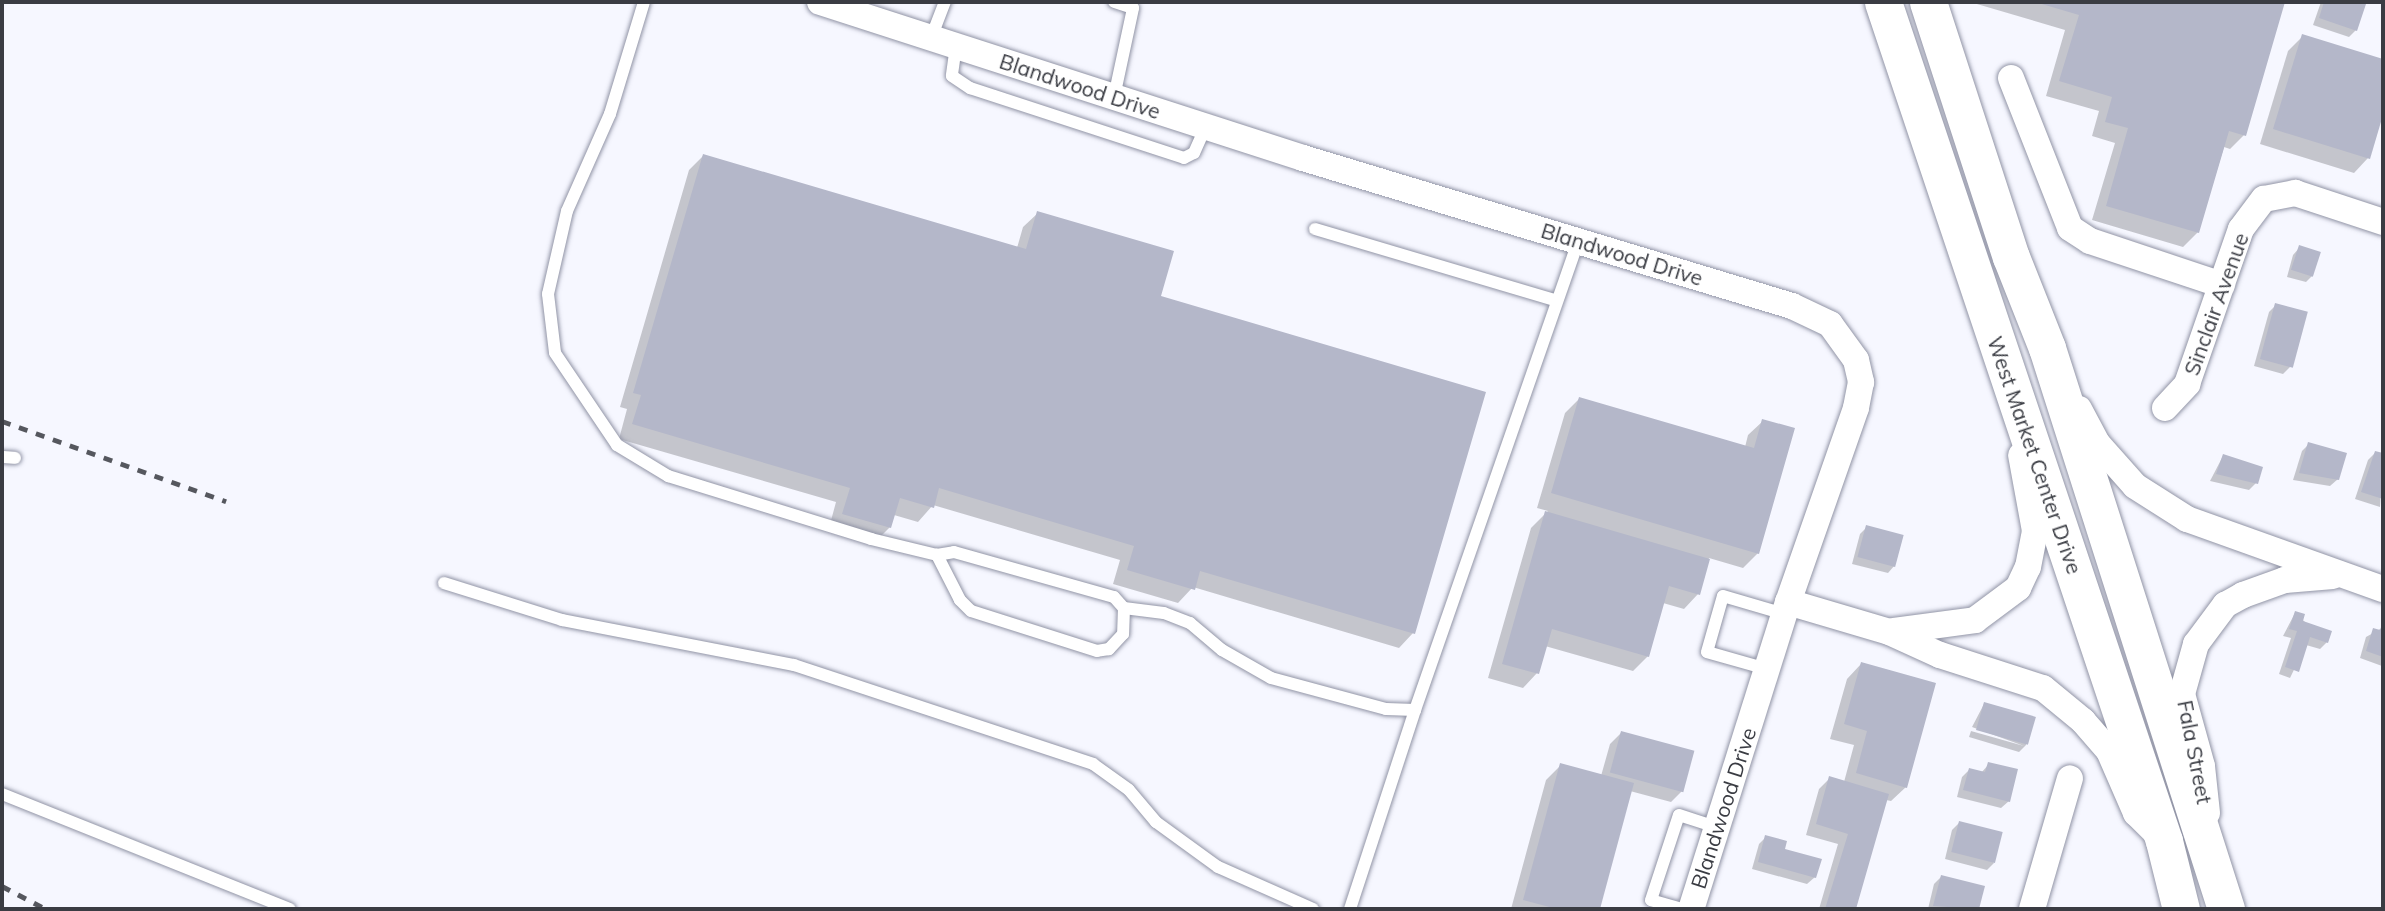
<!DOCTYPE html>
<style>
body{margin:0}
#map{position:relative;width:2385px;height:911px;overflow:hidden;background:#f6f7ff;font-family:Mulish,sans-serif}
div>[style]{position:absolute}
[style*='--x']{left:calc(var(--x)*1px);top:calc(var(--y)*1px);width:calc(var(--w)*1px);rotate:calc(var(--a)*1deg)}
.shadow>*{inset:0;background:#0003}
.building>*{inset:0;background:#b4b7c9;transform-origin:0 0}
.roads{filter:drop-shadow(0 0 2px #9194a6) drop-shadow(0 0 2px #9194a6)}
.service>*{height:12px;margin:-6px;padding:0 6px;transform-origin:6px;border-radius:6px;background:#fff}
.minor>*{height:26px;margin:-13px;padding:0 13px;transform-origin:13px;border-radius:13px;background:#fff}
.secondary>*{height:37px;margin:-18.5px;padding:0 18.5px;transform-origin:18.5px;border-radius:18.5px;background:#fff}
.rail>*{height:5px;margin-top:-2.5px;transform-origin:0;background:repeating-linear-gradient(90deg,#55575e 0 9px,transparent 0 18px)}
span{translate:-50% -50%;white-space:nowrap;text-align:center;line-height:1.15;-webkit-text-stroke:5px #fff;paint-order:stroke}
.street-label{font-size:21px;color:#3a3c43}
.frame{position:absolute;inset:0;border:4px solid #3a3c43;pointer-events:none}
</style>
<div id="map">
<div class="shadow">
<i style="clip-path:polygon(1970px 2px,2283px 2px,2244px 135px,2230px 149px,2224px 147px,2198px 232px,2183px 247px,2092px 220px,2115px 143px,2092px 136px,2099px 111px,2046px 96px,2065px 30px)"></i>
<i style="clip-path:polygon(2321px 2px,2364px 5px,2356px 30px,2349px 37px,2313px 25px)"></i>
<i style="clip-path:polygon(2303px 36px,2383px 61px,2383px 109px,2368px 158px,2354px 173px,2260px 144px,2288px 51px)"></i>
<i style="clip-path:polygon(703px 156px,1017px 248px,1023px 227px,1038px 213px,1158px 297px,1413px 633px,1399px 648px,1193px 587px,1178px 603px,1113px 584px,1120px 560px,933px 505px,918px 522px,894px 515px,890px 527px,875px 542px,829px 528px,836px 502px,619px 439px,627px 409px,620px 407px,689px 170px)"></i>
<i style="clip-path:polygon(2300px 247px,2313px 275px,2306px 282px,2287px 277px,2293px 255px)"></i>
<i style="clip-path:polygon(2276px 305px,2290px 367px,2283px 374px,2254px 366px,2269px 312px)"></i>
<i style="clip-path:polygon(1579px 399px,1745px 447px,1748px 435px,1763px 421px,1758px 553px,1743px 568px,1709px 558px,1698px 594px,1684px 609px,1663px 603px,1648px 656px,1633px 671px,1545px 646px,1537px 673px,1523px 688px,1488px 678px,1531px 528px,1548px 511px,1537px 508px,1565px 413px)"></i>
<i style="clip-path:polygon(2309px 444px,2338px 479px,2330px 486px,2293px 480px,2302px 451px)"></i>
<i style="clip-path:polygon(2375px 453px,2383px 455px,2380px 507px,2355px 499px,2368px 460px)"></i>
<i style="clip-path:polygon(2223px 456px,2256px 483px,2249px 490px,2210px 481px)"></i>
<i style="clip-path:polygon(1867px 527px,1895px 565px,1888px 573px,1852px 564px,1860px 534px)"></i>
<i style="clip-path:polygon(2295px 613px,2327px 642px,2320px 649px,2306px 645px,2290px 678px,2279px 674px,2291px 638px,2283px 636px)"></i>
<i style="clip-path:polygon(2382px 628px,2383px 664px,2382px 666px,2360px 658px,2366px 637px)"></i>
<i style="clip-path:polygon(1861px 664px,1906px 787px,1891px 801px,1886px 800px,1854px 909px,1819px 909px,1838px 844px,1806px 835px,1819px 789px,1830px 778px,1844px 782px,1854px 745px,1830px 739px,1847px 679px)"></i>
<i style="clip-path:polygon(1984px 704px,2034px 719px,2026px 745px,2019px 752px,1969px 737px,1971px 731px,2024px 746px,1972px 727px)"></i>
<i style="clip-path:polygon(1621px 733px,1682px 791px,1671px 802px,1630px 791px,1598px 909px,1511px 909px,1546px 780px,1561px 765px,1601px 776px,1610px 744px)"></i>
<i style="clip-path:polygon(1989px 764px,2009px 801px,2001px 808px,1957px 797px,1962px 777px,1969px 770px,1981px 773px)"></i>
<i style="clip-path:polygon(1959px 823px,1994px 863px,1987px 870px,1945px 859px,1952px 830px)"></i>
<i style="clip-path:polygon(1766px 837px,1782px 850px,1815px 877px,1807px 884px,1752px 869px,1759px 844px)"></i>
<i style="clip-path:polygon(1941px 877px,1983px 887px,1978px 909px,1928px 909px,1934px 884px)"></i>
</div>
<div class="building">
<i style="clip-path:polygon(2035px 2px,2285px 2px,2246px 136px,2229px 131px,2199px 233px,2106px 206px,2128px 128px,2105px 122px,2112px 97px,2059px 81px,2079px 15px)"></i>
<i style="clip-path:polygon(2324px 2px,2366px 4px,2357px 31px,2319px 18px)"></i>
<i style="clip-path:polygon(2302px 34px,2383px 59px,2383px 115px,2370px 159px,2273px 129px)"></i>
<i style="clip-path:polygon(703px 154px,1026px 249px,1037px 211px,1174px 251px,1161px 296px,1486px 392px,1415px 634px,1200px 571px,1195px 590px,1127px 570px,1134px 546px,939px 488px,934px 508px,900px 498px,891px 528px,842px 514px,850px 488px,632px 424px,641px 395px,633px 393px)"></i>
<i style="left:2299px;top:245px;width:23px;height:26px;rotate:18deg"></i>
<i style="left:2275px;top:303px;width:34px;height:58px;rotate:15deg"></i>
<i style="clip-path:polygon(1579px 397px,1754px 448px,1762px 419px,1795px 428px,1759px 554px,1551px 493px)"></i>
<i style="clip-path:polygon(2308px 442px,2347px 453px,2339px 480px,2299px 473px)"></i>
<i style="clip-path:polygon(2375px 451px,2383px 453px,2383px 499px,2361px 492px)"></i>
<i style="clip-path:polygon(2223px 454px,2263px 467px,2258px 484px,2216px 474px)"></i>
<i style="clip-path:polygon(1545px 511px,1710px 559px,1700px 595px,1669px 586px,1649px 657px,1552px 629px,1539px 674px,1502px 664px)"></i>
<i style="left:1866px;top:525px;width:39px;height:33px;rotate:15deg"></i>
<i style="clip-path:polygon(2295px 611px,2305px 614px,2303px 621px,2332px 631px,2328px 643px,2310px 637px,2299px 672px,2285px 667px,2297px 631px,2289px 629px)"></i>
<i style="clip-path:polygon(2383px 622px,2383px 657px,2366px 651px,2373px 628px,2380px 630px)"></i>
<i style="clip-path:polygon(1861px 662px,1936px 683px,1907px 788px,1856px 773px,1867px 731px,1844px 724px)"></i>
<i style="left:1984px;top:702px;width:54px;height:29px;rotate:16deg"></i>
<i style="left:1621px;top:731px;width:76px;height:43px;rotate:15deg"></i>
<i style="clip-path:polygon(1988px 762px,2018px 769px,2010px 802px,1963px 790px,1969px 768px,1985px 772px)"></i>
<i style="clip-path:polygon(1560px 763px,1634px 783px,1600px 909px,1557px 909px,1523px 900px)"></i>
<i style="clip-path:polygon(1829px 776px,1889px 794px,1856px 909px,1825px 909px,1848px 834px,1816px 824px)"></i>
<i style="left:1959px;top:821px;width:45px;height:32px;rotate:14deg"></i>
<i style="clip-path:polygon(1765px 835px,1787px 841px,1785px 849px,1822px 859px,1816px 878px,1758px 862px)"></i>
<i style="clip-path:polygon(1941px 875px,1985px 886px,1979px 909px,1933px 906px)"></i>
</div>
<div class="roads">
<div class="service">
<i style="--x:644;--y:2;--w:117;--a:106.9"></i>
<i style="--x:610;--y:114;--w:106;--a:113.9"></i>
<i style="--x:567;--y:211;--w:85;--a:102.9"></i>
<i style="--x:548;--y:294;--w:59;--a:83.2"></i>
<i style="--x:555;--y:353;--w:111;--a:56"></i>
<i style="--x:617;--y:445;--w:60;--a:31.3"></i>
<i style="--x:668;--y:476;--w:213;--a:17.2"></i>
<i style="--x:871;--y:539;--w:68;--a:13.6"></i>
<i style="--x:937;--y:555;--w:17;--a:-10"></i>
<i style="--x:954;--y:552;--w:166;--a:15.7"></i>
<i style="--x:1114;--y:597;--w:15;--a:48"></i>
<i style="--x:1124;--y:608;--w:26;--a:92"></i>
<i style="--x:1123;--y:634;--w:21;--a:133"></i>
<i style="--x:1109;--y:649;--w:12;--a:171"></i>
<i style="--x:1097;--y:651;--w:132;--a:-162.4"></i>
<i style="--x:971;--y:611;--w:16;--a:-135"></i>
<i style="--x:960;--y:600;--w:51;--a:-117.1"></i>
<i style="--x:931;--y:38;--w:39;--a:-69"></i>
<i style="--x:956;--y:46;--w:30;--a:98"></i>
<i style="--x:952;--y:76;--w:22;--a:34"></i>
<i style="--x:970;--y:88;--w:225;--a:18.1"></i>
<i style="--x:1184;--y:158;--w:11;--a:-27"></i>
<i style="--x:1194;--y:153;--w:30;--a:-66"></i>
<i style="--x:1114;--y:97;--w:91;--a:-77.9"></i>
<i style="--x:1133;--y:8;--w:20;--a:-162"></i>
<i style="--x:1315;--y:229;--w:249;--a:16.5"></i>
<i style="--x:2;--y:457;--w:13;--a:4"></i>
<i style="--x:444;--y:583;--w:124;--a:17.4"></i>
<i style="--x:562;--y:620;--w:236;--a:11"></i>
<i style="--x:794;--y:665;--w:315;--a:18.3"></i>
<i style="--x:1093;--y:764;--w:44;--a:35.8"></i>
<i style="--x:1129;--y:790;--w:42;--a:49.8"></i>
<i style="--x:1156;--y:822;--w:77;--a:36"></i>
<i style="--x:1218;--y:867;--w:104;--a:23.9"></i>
<i style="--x:1124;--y:608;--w:40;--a:7.1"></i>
<i style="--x:1164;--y:613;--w:28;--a:21"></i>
<i style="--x:1190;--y:623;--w:42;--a:40.2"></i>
<i style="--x:1222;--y:650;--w:56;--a:29.7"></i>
<i style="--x:1271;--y:678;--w:119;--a:15.1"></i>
<i style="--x:1386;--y:709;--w:29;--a:2"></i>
<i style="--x:1415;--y:710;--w:497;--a:-70.8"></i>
<i style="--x:1767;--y:669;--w:62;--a:-164.2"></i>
<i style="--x:1707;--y:652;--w:58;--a:-74.1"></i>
<i style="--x:1723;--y:596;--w:64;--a:16.4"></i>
<i style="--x:2;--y:794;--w:310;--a:21.8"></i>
<i style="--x:1350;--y:909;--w:209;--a:-71.9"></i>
<i style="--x:1682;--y:909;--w:32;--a:-164"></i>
<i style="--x:1651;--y:900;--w:89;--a:-71.8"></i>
<i style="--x:1679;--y:815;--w:40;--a:18"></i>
</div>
<div class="minor">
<i style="--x:820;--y:2;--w:508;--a:17.9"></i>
<i style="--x:1303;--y:158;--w:511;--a:16.84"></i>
<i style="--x:1792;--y:306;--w:42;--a:25.3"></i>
<i style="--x:1830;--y:324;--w:44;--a:54.2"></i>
<i style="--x:1856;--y:360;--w:23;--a:77"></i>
<i style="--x:1861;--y:382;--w:26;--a:101"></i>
<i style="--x:1856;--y:408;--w:206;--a:109.3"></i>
<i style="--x:1788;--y:602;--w:322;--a:107.5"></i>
<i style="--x:2011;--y:78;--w:161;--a:68.5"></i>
<i style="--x:2070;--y:228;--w:24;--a:33"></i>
<i style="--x:2090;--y:241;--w:139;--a:18.4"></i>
<i style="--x:2165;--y:408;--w:33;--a:-47"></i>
<i style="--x:2187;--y:384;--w:164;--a:-70.8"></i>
<i style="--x:2241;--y:229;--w:38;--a:-53"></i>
<i style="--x:2264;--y:199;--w:32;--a:-11"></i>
<i style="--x:2295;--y:193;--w:93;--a:18.2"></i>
<i style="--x:2079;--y:409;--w:38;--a:62"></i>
<i style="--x:2097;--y:443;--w:57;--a:48.5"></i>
<i style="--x:2135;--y:486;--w:62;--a:32.4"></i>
<i style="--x:2187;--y:519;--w:208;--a:19.7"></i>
<i style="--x:1788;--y:602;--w:105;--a:16.5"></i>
<i style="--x:1889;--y:632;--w:56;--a:24.3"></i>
<i style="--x:1940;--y:655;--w:108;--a:17.8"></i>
<i style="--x:2043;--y:688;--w:52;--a:39.5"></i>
<i style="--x:2083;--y:721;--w:40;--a:49"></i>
<i style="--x:2109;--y:751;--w:68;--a:66.5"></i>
<i style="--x:2136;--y:813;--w:25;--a:45"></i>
<i style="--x:1894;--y:631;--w:82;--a:-7.7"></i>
<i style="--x:1975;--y:620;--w:54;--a:-36.7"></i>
<i style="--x:2018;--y:588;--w:23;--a:-65"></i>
<i style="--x:2028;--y:567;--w:37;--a:-79"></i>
<i style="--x:2035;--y:531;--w:77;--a:-100.4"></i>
<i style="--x:2207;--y:813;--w:47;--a:-96.1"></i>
<i style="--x:2202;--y:766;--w:75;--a:-105.5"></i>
<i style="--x:2182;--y:694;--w:52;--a:-74.4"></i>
<i style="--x:2196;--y:644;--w:49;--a:-53.4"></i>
<i style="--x:2225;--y:605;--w:21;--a:-29"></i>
<i style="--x:2243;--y:595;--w:45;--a:-19.7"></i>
<i style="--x:2285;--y:580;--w:48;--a:-4.8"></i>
<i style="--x:2032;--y:909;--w:136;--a:-73.8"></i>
</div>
<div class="secondary">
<i style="--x:1883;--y:2;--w:885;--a:71.48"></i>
<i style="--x:2164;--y:841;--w:70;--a:76"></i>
<i style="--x:1928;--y:2;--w:268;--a:72"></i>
<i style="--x:2011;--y:257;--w:98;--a:68.4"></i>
<i style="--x:2047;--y:348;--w:589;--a:72.3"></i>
</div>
</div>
<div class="rail">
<i style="--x:2;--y:421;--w:238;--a:19.7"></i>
<i style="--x:2;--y:886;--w:50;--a:27.6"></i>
</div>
<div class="street-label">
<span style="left:1080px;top:86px;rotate:18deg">Blandwood Drive</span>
<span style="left:1622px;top:254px;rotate:17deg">Blandwood Drive</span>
<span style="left:2216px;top:304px;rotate:-70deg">Sinclair Avenue</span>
<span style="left:2035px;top:455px;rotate:71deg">West Market Center Drive</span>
<span style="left:2195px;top:752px;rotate:79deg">Fala Street</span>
<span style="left:1723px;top:808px;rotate:-72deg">Blandwood Drive</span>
</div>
<div class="frame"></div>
</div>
